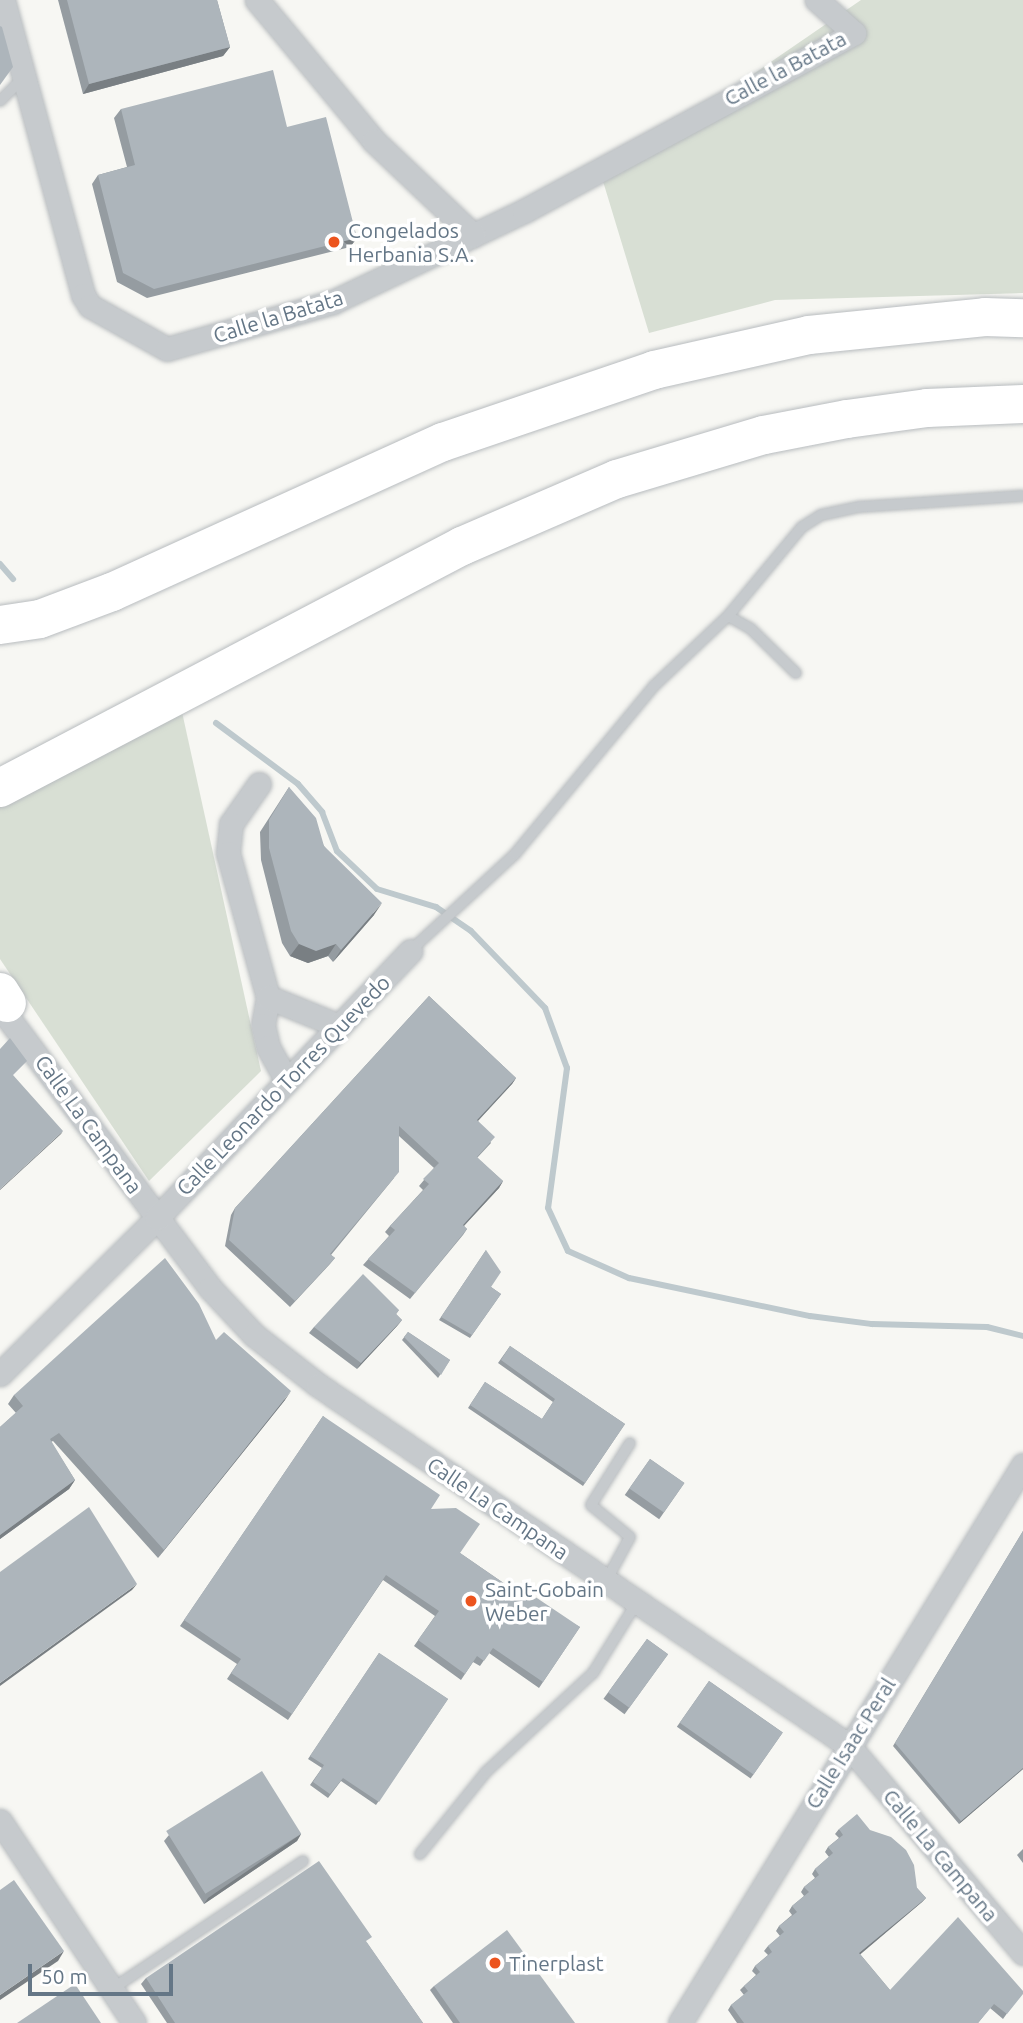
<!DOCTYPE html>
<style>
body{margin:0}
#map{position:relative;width:1023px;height:2023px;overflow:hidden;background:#f7f7f3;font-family:Ubuntu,sans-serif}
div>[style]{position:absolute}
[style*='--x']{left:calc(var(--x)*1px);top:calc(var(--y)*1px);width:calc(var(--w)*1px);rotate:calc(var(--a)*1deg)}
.green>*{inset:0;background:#d8dfd4}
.stream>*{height:6px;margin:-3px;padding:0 3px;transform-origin:3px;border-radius:3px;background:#bec9cd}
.roads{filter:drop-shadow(0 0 2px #b8bcbf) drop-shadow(0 0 2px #b8bcbf)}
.lane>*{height:10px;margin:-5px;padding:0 5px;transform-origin:5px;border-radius:5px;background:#c6cacd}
.street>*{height:23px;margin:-11.5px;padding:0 11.5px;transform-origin:11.5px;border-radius:11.5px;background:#c6cacd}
.highway>*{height:38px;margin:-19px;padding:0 19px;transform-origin:19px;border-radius:19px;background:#fff}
.wall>*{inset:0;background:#959ca1;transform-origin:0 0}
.shaded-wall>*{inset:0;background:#797f83;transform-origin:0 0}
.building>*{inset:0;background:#adb5bb;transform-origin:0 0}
.dots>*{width:19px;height:19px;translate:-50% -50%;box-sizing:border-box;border:4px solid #fff;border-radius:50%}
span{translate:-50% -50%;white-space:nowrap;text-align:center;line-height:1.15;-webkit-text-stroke:7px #fff;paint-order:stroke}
.street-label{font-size:21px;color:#647686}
.poi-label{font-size:21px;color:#647686}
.left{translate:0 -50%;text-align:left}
.scale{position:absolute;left:28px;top:1964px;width:145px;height:32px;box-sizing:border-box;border:4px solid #647686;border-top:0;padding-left:9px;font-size:21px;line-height:24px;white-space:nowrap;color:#647686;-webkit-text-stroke:5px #fff;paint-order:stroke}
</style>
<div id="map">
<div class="green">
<i style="clip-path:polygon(861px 0,1023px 0,1023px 293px,775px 300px,649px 333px,602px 178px)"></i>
<i style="clip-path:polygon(182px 712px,261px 1071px,149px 1181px,0 959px,0 803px)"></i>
</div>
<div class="stream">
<i style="--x:0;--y:564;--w:20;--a:49"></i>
<i style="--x:216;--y:723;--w:102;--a:36.6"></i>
<i style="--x:298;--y:784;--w:37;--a:49"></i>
<i style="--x:322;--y:812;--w:42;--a:69"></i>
<i style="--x:337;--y:851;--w:55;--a:43.5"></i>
<i style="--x:377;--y:889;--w:62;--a:17"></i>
<i style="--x:436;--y:907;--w:42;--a:34.4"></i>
<i style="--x:471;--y:931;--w:107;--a:46.1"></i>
<i style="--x:545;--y:1008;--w:64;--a:69.9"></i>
<i style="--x:567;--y:1068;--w:141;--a:97.7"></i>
<i style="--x:548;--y:1208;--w:47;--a:65.1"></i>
<i style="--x:568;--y:1251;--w:67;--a:23.9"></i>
<i style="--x:629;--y:1278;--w:185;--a:11.9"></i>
<i style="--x:810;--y:1316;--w:63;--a:7.4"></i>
<i style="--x:872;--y:1324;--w:115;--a:1.5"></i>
<i style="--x:987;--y:1327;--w:37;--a:14"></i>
</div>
<div class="roads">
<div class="lane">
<i style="--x:0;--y:101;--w:34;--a:-45"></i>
<i style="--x:728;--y:616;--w:26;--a:29"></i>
<i style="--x:751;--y:629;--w:63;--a:44.4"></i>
<i style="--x:410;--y:951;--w:143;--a:-42.7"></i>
<i style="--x:515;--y:854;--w:218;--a:-50.4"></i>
<i style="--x:654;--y:686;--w:102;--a:-43.4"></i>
<i style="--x:728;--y:616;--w:116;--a:-50.3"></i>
<i style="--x:802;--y:527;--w:22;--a:-32"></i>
<i style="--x:821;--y:515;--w:40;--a:-12"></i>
<i style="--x:860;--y:507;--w:163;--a:-3.9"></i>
<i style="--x:606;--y:1581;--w:50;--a:-61.4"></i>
<i style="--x:630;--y:1537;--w:50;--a:-140.6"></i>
<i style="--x:591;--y:1505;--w:73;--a:-57.8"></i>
<i style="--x:420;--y:1854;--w:105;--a:-51.2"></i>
<i style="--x:486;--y:1772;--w:146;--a:-42.8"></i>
<i style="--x:593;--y:1673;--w:84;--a:-58.2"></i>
<i style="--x:112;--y:1989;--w:230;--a:-33.8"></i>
</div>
<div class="street">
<i style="--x:3;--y:0;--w:306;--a:74.8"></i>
<i style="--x:83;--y:295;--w:13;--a:58"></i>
<i style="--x:90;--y:306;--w:88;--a:29.2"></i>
<i style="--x:167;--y:349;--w:173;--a:-15.8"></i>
<i style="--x:333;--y:302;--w:212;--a:-25.5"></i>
<i style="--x:524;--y:211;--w:375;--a:-28.3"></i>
<i style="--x:854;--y:33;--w:50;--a:-138.3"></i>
<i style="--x:257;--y:0;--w:183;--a:50.3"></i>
<i style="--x:374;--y:141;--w:137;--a:43.5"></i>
<i style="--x:259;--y:784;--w:49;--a:125"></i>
<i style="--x:231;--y:824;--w:29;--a:96"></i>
<i style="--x:228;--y:853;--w:149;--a:74.5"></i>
<i style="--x:268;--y:997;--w:28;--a:100"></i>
<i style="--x:263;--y:1025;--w:23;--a:77"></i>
<i style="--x:268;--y:1047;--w:39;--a:61"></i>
<i style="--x:268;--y:997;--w:77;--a:22.2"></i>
<i style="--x:0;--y:1007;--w:351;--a:53.2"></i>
<i style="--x:210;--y:1288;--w:64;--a:46.9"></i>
<i style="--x:254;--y:1335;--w:81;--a:38"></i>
<i style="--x:318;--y:1385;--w:641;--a:34.19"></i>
<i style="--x:848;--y:1745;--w:272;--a:49.9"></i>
<i style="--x:0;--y:1374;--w:221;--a:-44.8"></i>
<i style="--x:157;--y:1218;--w:368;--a:-46.5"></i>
<i style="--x:0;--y:1821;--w:242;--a:56.4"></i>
<i style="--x:680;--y:2023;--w:655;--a:-58.42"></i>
</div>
<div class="highway">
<i style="--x:0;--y:625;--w:40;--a:-8.5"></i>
<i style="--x:40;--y:619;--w:77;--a:-20.6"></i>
<i style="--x:112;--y:592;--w:363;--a:-24.4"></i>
<i style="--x:443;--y:442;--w:223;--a:-18.8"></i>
<i style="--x:654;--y:370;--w:159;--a:-12.7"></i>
<i style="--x:809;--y:335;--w:177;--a:-5.8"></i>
<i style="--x:985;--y:317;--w:38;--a:2"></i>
<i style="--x:0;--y:788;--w:522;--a:-27.65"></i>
<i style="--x:462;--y:546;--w:169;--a:-23.4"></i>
<i style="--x:617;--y:479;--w:153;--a:-16.7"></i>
<i style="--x:764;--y:435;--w:85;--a:-10.9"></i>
<i style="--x:847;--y:419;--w:81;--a:-7.8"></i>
<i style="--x:927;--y:408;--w:96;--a:-2.4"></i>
<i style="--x:0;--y:992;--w:13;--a:58"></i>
</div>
</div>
<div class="wall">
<i style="clip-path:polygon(58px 0,217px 0,230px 47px,223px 56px,83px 94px)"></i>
<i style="clip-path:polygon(121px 109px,287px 127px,357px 238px,350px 247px,147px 298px,117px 282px,92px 184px,98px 175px,127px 167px,114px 118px)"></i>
<i style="clip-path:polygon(289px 787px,324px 846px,374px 915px,333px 962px,328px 956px,308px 963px,290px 956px,282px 943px,261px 860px,260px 832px)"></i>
<i style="clip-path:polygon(429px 996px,516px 1078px,512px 1084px,478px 1121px,491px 1143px,477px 1158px,503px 1181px,499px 1188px,464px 1226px,467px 1229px,463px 1235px,410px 1299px,363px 1265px,389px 1236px,385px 1232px,390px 1226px,423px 1190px,419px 1186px,434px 1168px,399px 1136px,394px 1178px,331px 1255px,335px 1258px,330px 1264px,290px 1307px,225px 1246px,231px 1215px,235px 1208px)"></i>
<i style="clip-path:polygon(486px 1250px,491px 1287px,501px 1294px,470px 1338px,439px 1320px)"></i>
<i style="clip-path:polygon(399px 1310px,396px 1314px,402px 1320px,397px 1326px,357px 1369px,309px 1333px,314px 1327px)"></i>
<i style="clip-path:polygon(408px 1332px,450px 1360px,438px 1378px,402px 1340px)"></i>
<i style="clip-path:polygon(216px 1340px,285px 1400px,158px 1558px,53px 1441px,51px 1442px,75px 1480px,69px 1489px,0 1539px,0 1427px,16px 1413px,8px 1404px,14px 1395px)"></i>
<i style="clip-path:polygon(510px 1346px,625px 1424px,583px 1486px,468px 1408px,485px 1382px,542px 1419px,553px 1402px,498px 1363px)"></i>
<i style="clip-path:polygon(323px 1416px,431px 1509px,460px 1553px,518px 1593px,580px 1627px,539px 1688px,489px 1653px,480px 1666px,473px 1662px,461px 1680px,414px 1646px,435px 1616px,383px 1580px,288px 1720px,227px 1679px,237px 1664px,180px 1626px)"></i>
<i style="left:650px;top:1459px;width:42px;height:44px;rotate:35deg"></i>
<i style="clip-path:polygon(1023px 1531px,1023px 1769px,959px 1824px,893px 1746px)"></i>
<i style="left:647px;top:1639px;width:26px;height:74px;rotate:36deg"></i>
<i style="clip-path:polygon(379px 1653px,448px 1699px,376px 1805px,341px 1781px,328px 1798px,310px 1785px,322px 1768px,308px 1759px)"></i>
<i style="left:709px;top:1681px;width:90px;height:56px;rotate:35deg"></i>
<i style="clip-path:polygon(839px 1829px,917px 1888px,926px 1898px,922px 1902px,860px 1954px,890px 1990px,1023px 1991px,1003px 2019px,990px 2008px,978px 2023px,737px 2023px,728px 2010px,731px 2005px,744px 1995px,740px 1990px,744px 1986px,756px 1975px,752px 1971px,755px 1966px,768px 1955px,764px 1951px,768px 1946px,780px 1936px,776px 1931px,779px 1926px,792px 1915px,789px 1911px,792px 1906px,804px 1896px,801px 1892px,804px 1887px,815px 1878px,812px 1874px,815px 1869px,829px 1857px,825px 1852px,828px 1847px,839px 1838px,835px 1834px)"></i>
<i style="clip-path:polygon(301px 1834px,297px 1841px,204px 1904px,164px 1841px,169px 1835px)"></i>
<i style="clip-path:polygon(1023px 1849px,1023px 1863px,1017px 1855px)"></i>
<i style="clip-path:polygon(367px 1943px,423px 2023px,167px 2023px,141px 1984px,146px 1978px)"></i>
<i style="clip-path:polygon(434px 1986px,575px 2023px,453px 2023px,430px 1990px)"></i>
</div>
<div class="shaded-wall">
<i style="clip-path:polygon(230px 47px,223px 56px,83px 94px,89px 84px)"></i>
<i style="left:357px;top:238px;width:11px;height:209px;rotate:128deg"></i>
<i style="clip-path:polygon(382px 903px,374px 915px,333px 962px,341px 950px)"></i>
<i style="clip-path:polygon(299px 944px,336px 944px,328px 956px,308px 963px,290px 956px)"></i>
<i style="clip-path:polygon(516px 1078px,512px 1084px,473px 1126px,477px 1120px)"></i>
<i style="clip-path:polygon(63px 1131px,61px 1134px,0 1190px,0 1189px)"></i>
<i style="clip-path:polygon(503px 1181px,499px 1188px,459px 1231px,463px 1225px)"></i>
<i style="clip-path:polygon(402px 1320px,397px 1326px,357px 1369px,361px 1363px)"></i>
<i style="clip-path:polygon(291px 1391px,285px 1400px,158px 1558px,164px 1550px)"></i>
<i style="clip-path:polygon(75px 1480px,69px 1489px,0 1539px,0 1535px)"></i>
<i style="clip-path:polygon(137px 1584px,132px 1590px,0 1686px,0 1683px)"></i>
<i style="clip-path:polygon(1023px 1768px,1023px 1769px,959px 1824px,961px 1821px)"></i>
<i style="clip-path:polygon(301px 1834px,297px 1841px,204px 1904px,208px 1898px)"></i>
<i style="clip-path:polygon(926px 1898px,922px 1902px,856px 1958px,859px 1953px)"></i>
<i style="clip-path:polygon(64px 1951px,58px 1961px,0 2000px,0 1995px)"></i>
</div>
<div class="building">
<i style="clip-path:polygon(67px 0,217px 0,230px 47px,89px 84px)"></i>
<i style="clip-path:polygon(0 26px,2px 27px,13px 67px,0 85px)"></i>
<i style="clip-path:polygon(273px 70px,287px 127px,326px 117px,357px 238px,154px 289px,123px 273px,98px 175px,135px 165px,121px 109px)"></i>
<i style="clip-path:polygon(289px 787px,316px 818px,324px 846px,382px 903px,341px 950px,336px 944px,316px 951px,299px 944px,291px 931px,269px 848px,269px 820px)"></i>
<i style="clip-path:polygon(429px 996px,516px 1078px,477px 1120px,495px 1137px,477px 1157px,503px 1181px,463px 1225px,467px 1229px,415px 1293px,368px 1259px,395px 1230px,390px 1226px,429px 1184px,423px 1179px,439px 1163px,399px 1126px,399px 1172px,330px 1254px,335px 1258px,295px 1301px,229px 1240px,235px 1208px)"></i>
<i style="clip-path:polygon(10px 1038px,27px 1061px,13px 1075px,63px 1131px,0 1189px,0 1049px)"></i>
<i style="clip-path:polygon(486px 1250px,501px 1272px,491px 1287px,501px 1294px,472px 1335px,441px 1317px)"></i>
<i style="clip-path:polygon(165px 1258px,199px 1304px,216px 1340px,224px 1332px,291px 1391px,164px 1550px,59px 1433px,50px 1439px,75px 1480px,0 1535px,0 1427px,23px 1406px,14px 1395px)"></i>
<i style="clip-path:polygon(363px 1274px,399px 1310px,396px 1314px,402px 1320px,361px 1363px,314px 1327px)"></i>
<i style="clip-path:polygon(408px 1332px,450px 1360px,441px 1375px,404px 1337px)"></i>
<i style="clip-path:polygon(510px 1346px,625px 1424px,585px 1483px,470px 1405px,485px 1382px,542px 1419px,555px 1399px,501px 1360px)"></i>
<i style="clip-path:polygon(323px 1416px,440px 1495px,431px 1509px,456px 1508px,480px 1524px,460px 1553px,518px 1593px,522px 1588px,580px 1627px,543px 1682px,493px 1648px,484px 1661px,477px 1656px,465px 1674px,418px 1640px,439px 1611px,386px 1575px,292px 1714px,231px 1673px,241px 1659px,184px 1620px)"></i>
<i style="left:650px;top:1459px;width:42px;height:36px;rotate:35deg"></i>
<i style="clip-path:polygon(89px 1507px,137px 1584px,0 1683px,0 1572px)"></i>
<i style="clip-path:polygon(1023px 1531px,1023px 1768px,961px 1821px,895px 1743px)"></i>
<i style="left:647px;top:1639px;width:26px;height:66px;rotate:36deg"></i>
<i style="clip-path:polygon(379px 1653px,448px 1699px,379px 1802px,343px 1778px,330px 1794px,313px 1782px,324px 1765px,310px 1756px)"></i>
<i style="left:709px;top:1681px;width:90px;height:51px;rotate:35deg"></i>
<i style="left:262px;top:1771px;width:74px;height:113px;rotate:58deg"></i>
<i style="clip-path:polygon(857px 1814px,870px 1830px,891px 1837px,906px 1850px,914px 1865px,917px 1888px,926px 1898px,859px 1953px,890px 1990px,958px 1917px,1023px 1991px,1023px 1994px,1007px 2014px,994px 2004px,978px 2023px,744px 2023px,731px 2005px,748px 1991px,744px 1986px,760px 1972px,755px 1966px,772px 1952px,768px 1946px,784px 1932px,779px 1926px,797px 1912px,792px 1906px,809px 1892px,804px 1887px,819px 1875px,815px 1869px,833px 1853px,828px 1847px,843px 1835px,839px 1829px)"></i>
<i style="clip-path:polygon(319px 1861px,372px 1937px,366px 1941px,423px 2023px,175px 2023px,146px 1978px)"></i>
<i style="clip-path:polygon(14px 1880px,64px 1951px,0 1995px,0 1890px)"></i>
<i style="clip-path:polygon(507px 1930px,575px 2023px,460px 2023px,434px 1986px)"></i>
<i style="clip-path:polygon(75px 1984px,101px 2023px,17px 2023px)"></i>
</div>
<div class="dots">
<i style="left:334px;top:242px;background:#ec541e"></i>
<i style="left:471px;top:1601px;background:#ec541e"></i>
<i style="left:495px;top:1963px;background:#ec541e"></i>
</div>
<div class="street-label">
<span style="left:785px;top:68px;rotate:-28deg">Calle la Batata</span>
<span style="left:278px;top:316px;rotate:-17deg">Calle la Batata</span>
<span style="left:283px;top:1085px;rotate:-46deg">Calle Leonardo Torres Quevedo</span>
<span style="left:89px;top:1124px;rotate:54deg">Calle La Campana</span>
<span style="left:498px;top:1508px;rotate:34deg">Calle La Campana</span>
<span style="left:850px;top:1743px;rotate:-58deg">Calle Isaac Peral</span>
<span style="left:941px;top:1855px;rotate:50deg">Calle La Campana</span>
</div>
<div class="poi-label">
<span class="left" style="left:348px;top:242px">Congelados<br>Herbania S.A.</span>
<span class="left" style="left:485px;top:1601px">Saint-Gobain<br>Weber</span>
<span class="left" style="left:509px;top:1963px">Tinerplast</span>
</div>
<div class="scale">50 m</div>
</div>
